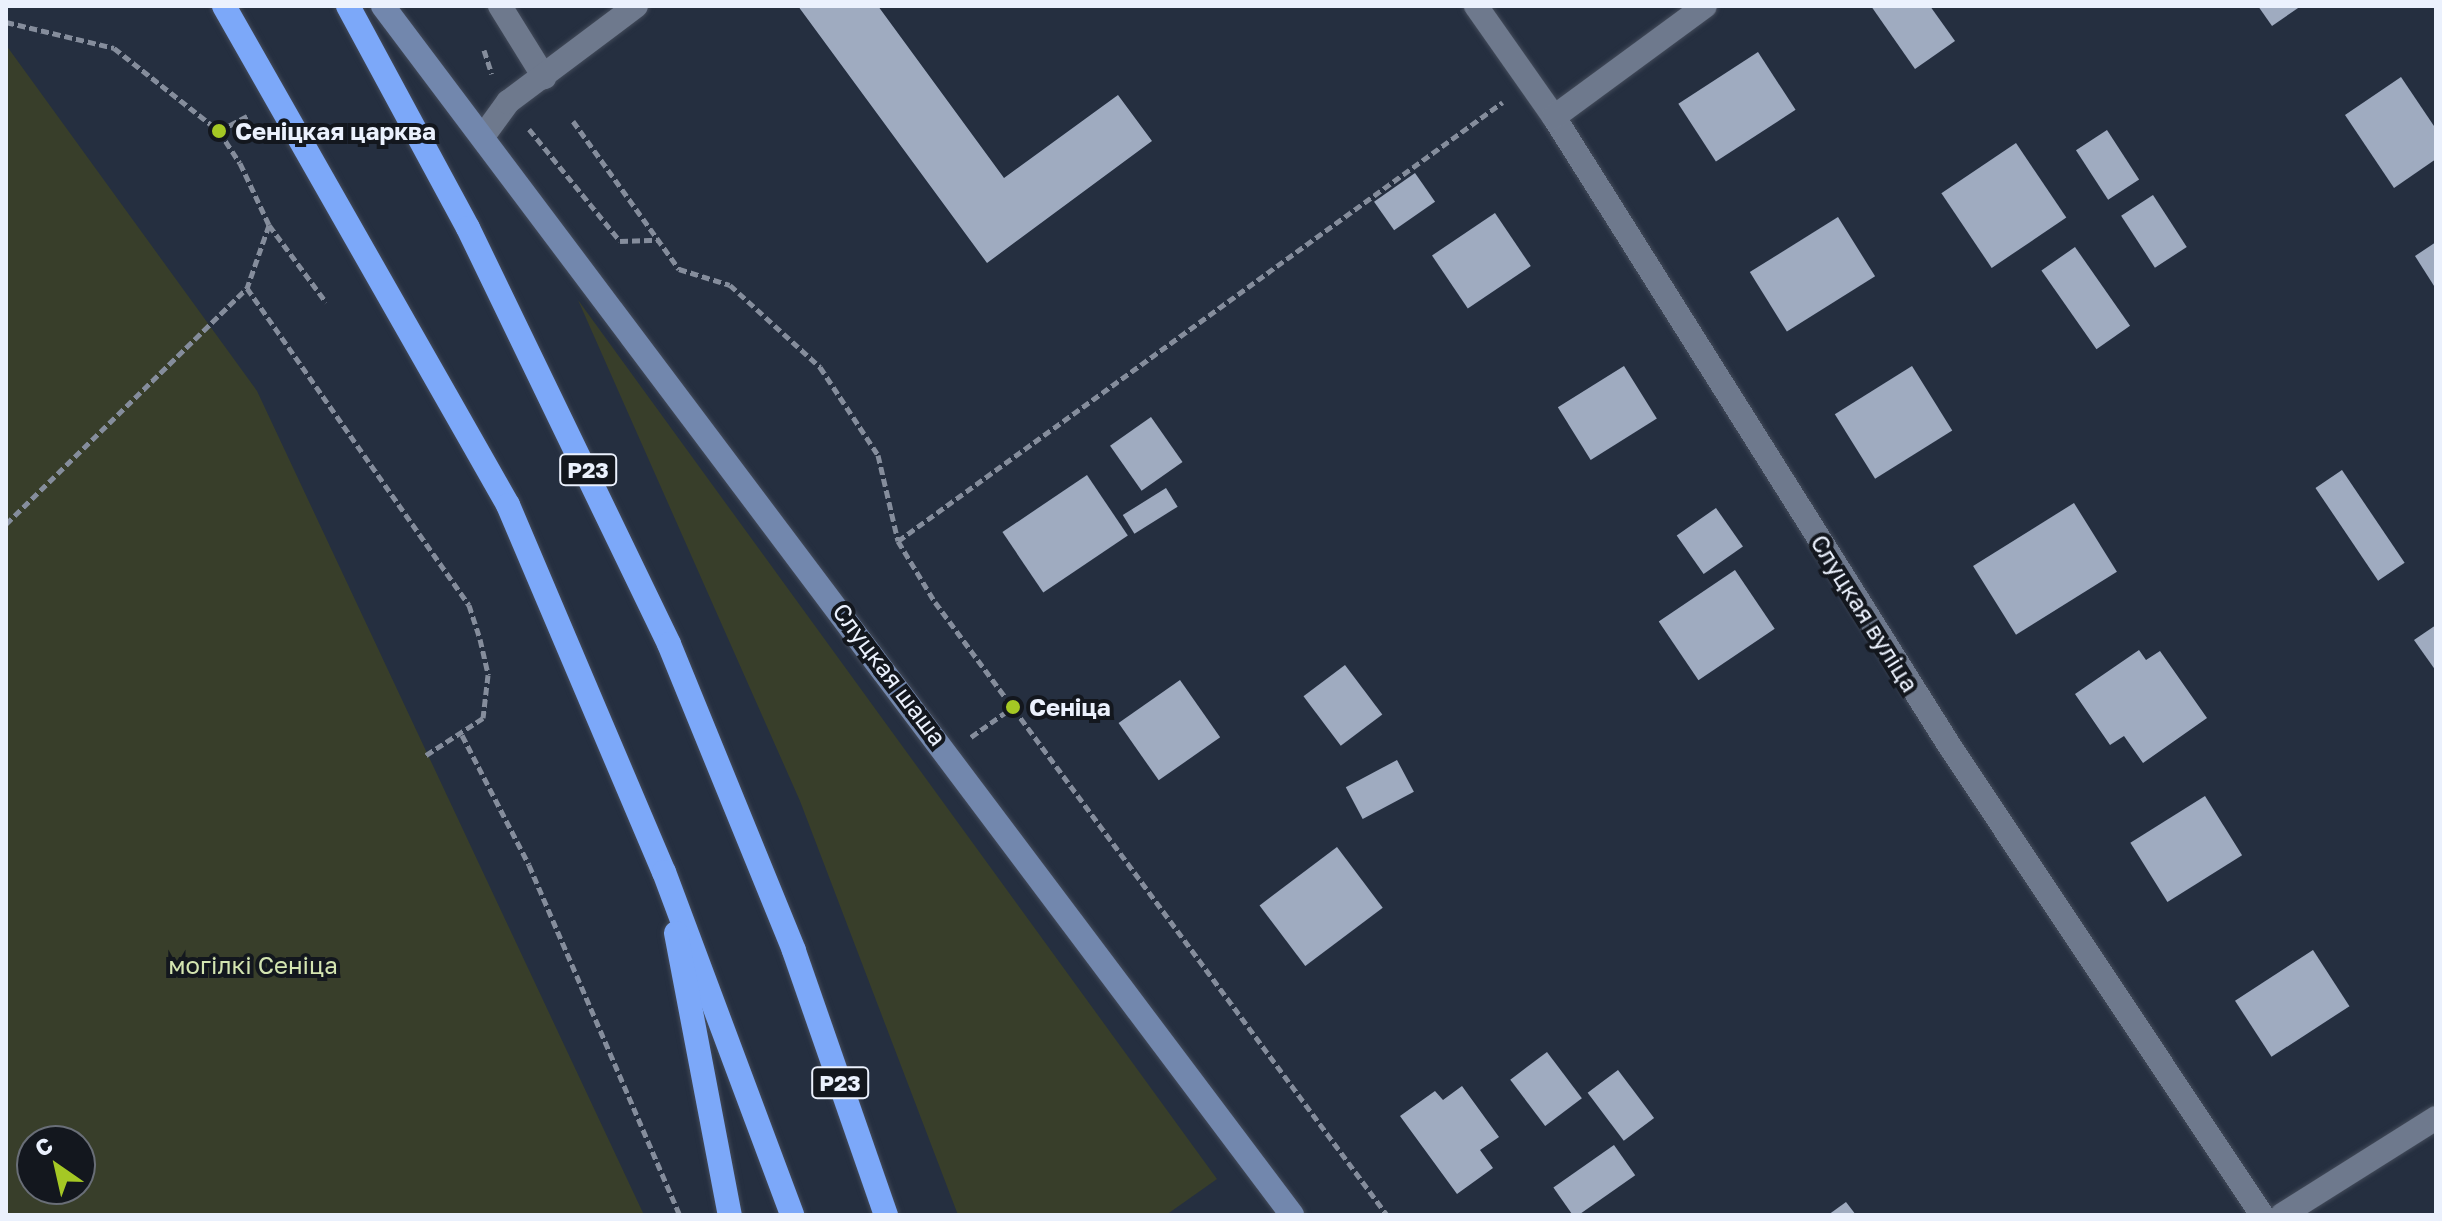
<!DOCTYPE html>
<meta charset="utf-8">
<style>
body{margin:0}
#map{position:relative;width:2442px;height:1221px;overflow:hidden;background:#252f40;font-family:"Golos Text",sans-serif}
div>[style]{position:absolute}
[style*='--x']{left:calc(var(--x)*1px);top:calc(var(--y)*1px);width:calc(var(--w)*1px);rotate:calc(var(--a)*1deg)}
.green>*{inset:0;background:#383e2a}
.building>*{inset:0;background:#9fabc0;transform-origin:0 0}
.path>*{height:5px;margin-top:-2.5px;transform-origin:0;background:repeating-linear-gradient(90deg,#858d9c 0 8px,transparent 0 12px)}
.roads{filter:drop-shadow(0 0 2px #434b5a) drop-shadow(0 0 2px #434b5a)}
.lane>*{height:24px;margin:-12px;padding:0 12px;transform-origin:12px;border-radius:12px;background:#6e798d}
.street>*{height:24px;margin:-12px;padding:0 12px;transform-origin:12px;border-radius:12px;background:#6e798d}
.secondary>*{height:24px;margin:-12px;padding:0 12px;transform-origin:12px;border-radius:12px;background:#7287ad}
.highway>*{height:24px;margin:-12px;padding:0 12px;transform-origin:12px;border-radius:12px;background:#7ca8f9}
.dots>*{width:22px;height:22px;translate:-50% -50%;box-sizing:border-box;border:4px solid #13171e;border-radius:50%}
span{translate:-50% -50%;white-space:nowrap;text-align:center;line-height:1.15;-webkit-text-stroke:8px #13171e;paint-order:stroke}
.shield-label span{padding:2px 6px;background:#13171e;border:2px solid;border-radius:6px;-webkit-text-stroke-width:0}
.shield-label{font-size:22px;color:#ebf1fd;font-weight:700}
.poi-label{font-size:24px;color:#ebf1fd;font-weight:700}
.left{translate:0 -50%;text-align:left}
.street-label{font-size:24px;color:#ebf1fd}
.park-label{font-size:24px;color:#d4e5b1}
.frame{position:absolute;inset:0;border:8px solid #ebf1fd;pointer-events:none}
.north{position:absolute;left:16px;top:1125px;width:80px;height:80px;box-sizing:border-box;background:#13171e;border:2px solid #696e77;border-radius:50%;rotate:326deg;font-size:22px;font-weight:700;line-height:32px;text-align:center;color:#ebf1fd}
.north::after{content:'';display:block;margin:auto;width:28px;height:36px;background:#a5c824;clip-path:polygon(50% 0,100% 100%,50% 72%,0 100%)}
</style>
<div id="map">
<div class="green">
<i style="clip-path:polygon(evenodd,6px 45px,257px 391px,644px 1215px,6px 1215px,6px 45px,32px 1141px,80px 1141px,80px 1189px,32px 1189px,32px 1141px)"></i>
<i style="clip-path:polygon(578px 300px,1217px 1179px,1166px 1215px,958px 1215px,800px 801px)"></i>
</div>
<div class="building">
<i style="clip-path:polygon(798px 6px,878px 6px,1004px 178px,1118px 95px,1152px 141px,987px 263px)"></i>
<i style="clip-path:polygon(1871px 6px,1930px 6px,1955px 41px,1915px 69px)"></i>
<i style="clip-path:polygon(2258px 6px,2301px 6px,2272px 26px)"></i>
<i style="left:1758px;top:52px;width:69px;height:95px;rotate:57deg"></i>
<i style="clip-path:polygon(2401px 77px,2436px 129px,2436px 159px,2394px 188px,2345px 115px)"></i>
<i style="left:2107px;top:130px;width:59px;height:37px;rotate:57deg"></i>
<i style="left:2016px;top:143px;width:90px;height:90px;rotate:56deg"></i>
<i style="left:1415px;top:173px;width:35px;height:50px;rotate:55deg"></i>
<i style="left:2153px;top:195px;width:62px;height:38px;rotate:57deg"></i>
<i style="left:1495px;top:213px;width:64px;height:76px;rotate:56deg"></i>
<i style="left:1838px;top:217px;width:70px;height:104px;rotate:58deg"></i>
<i style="clip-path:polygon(2436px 242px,2436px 289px,2415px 256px)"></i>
<i style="left:2075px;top:247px;width:96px;height:41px;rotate:55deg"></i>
<i style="left:1624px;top:366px;width:62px;height:78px;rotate:58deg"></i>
<i style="left:1912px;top:366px;width:76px;height:91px;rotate:58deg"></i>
<i style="left:1151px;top:417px;width:55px;height:50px;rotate:55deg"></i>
<i style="left:2342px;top:470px;width:112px;height:32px;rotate:56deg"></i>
<i style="left:1087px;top:475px;width:73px;height:102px;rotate:56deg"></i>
<i style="left:1166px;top:488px;width:22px;height:51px;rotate:58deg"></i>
<i style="left:2074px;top:503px;width:81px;height:119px;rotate:58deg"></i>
<i style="left:1716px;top:508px;width:47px;height:48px;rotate:55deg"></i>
<i style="left:1735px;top:570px;width:71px;height:92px;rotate:56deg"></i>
<i style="clip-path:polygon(2436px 625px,2436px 671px,2414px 640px)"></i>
<i style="clip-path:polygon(2139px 650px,2146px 660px,2160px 651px,2207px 718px,2143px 763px,2124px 736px,2110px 745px,2075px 694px)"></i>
<i style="left:1345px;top:665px;width:62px;height:52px;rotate:53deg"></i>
<i style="left:1180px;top:680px;width:70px;height:75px;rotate:55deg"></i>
<i style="left:1397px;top:760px;width:36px;height:58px;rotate:62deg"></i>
<i style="left:2205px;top:796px;width:70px;height:88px;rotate:58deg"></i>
<i style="left:1337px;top:847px;width:76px;height:97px;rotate:53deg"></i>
<i style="left:2313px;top:950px;width:67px;height:93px;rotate:57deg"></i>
<i style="left:1547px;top:1052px;width:58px;height:46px;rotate:53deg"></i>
<i style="left:1618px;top:1070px;width:60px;height:38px;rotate:53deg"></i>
<i style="clip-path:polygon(1462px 1086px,1499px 1137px,1480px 1150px,1493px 1168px,1457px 1194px,1400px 1116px,1435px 1091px,1443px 1100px)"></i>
<i style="left:1614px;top:1145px;width:37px;height:74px;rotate:55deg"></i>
<i style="clip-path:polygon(1846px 1202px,1856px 1215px,1828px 1215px)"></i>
</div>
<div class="path">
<i style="--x:6;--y:22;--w:111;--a:13.5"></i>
<i style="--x:114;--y:48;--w:134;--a:38.3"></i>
<i style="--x:219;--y:131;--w:38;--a:57"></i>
<i style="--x:240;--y:163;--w:68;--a:64.9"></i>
<i style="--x:269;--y:225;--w:67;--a:109.2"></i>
<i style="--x:247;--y:288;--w:387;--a:55"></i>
<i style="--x:469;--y:605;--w:36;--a:72"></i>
<i style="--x:480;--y:639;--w:37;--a:77"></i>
<i style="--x:488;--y:675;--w:43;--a:96.6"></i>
<i style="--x:483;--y:718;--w:68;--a:147"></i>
<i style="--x:484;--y:50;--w:25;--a:72"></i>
<i style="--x:573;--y:121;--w:182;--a:54.4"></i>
<i style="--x:679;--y:269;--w:53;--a:17.4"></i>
<i style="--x:730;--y:285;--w:122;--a:42.3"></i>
<i style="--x:820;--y:367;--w:105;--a:56.6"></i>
<i style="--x:878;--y:455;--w:88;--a:76.9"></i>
<i style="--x:898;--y:541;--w:71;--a:58.8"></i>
<i style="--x:935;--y:602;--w:762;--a:53.6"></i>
<i style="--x:529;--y:129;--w:144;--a:50.9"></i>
<i style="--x:620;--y:241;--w:38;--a:-2"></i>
<i style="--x:219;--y:131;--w:32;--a:-28"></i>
<i style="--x:269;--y:225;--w:96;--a:53.5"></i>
<i style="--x:6;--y:524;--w:337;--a:-44.4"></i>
<i style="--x:898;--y:541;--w:747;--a:-35.97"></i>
<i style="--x:462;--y:735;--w:146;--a:62.7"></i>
<i style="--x:529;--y:865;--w:381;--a:66.7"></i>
<i style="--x:971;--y:737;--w:52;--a:-35.5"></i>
</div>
<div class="roads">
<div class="lane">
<i style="--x:500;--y:6;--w:84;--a:58.2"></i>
<i style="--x:484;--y:135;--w:41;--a:-54"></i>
<i style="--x:508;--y:102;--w:160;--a:-36.9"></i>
<i style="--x:2282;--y:1215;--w:182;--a:-32.2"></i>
</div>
<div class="street">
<i style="--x:1476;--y:6;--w:136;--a:54.9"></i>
<i style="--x:1554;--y:117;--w:742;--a:57.83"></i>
<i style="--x:1949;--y:745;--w:565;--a:56.34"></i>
<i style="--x:1554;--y:117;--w:187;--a:-36.3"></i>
</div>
<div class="secondary">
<i style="--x:383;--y:6;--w:1513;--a:53.06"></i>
</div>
<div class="highway">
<i style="--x:224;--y:6;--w:574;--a:60.35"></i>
<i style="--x:508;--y:505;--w:399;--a:67"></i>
<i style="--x:664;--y:872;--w:366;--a:69.5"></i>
<i style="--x:348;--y:6;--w:252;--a:61.6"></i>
<i style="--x:468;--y:228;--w:462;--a:64.2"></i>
<i style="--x:669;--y:644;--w:331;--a:67.8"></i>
<i style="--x:794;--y:951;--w:280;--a:70.8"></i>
<i style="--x:676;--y:933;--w:287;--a:79.2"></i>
</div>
</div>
<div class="dots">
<i style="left:219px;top:131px;background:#a5c824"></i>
<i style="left:1013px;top:707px;background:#a5c824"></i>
</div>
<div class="shield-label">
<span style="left:588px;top:470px">Р23</span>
<span style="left:840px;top:1083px">Р23</span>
</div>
<div class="poi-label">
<span class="left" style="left:235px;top:131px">Сеніцкая царква</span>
<span class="left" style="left:1029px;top:707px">Сеніца</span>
</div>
<div class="street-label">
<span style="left:1865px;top:613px;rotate:58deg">Слуцкая вуліца</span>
<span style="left:890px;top:674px;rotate:53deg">Слуцкая шаша</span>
</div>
<div class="park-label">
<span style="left:253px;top:965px">могілкі Сеніца</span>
</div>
<div class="frame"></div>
<div class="north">С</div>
</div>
